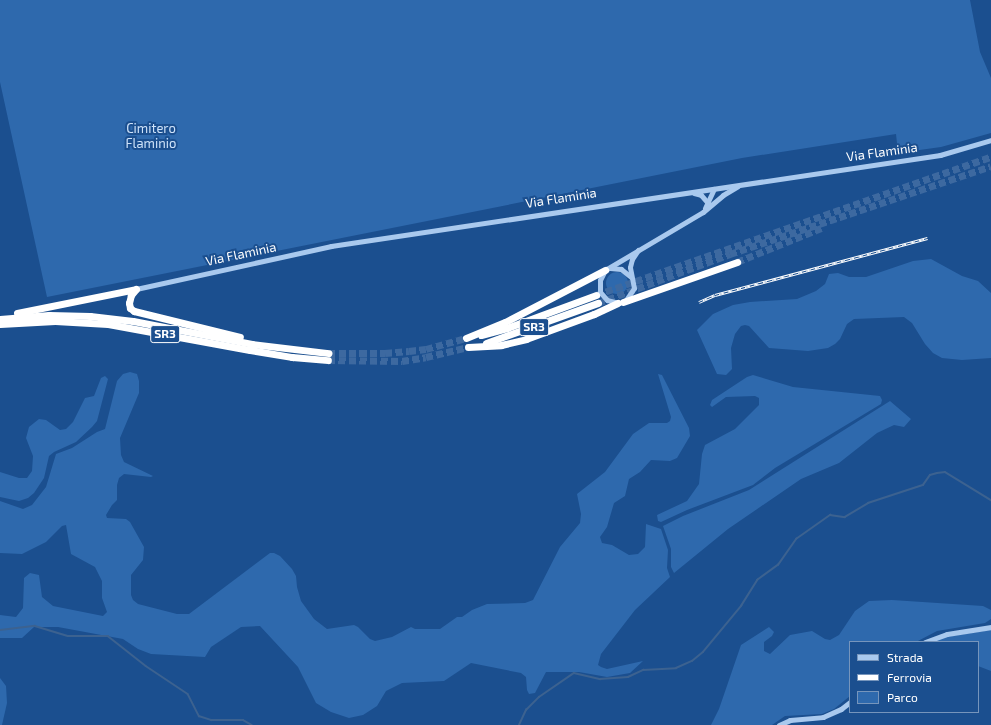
<!DOCTYPE html>
<style>
body{margin:0}
#map{position:relative;width:991px;height:725px;overflow:hidden;background:#1b4f8f;font-family:"Exo 2",sans-serif}
div>[style]{position:absolute}
[style*='--x']{left:calc(var(--x)*1px);top:calc(var(--y)*1px);width:calc(var(--w)*1px);rotate:calc(var(--a)*1deg)}
.green>*{inset:0;background:#2e69ad}
.round{border-radius:50%}
.stream>*{height:1.5px;margin:-0.75px;padding:0 0.75px;transform-origin:0.75px;border-radius:0.75px;background:#3c6290}
.highway-tunnel>*{height:7px;margin-top:-3.5px;transform-origin:0;background:repeating-linear-gradient(90deg,#3d69a0 0 7px,transparent 0 10.5px)}
.minor>*{height:5px;margin:-2.5px;padding:0 2.5px;transform-origin:2.5px;border-radius:2.5px;background:#a9c9ee}
.highway>*{height:7px;margin:-3.5px;padding:0 3.5px;transform-origin:3.5px;border-radius:3.5px;background:#fff}
.rail>*{height:3px;margin-top:-1.5px;transform-origin:0;background:repeating-linear-gradient(90deg,#1b4f8f 0 4.5px,#fff 0 9px);box-sizing:border-box;border-block:1px solid #fff}
span{translate:-50% -50%;white-space:nowrap;text-align:center;line-height:1.15;-webkit-text-stroke:4px #1b4f8f;paint-order:stroke}
.shield-label span{padding:1px 3px;background:#1b4f8f;border:1px solid;border-radius:3px;-webkit-text-stroke-width:0}
.shield-label{font-size:12px;color:#fff;font-weight:700}
.park-label{font-size:13px;color:#cfe3fa}
.street-label{font-size:13px;color:#fff}
.legend{position:absolute;left:849px;top:641px;width:130px;height:72px;box-sizing:border-box;background:#1b4f8f;border:1px solid #7695bc;margin:0;padding:5px 7px;list-style:none;font-size:12px;color:#fff}
.legend li{display:flex;align-items:center;gap:8px;height:20px}
.legend b{width:20px;border:1px solid #7695bc}
</style>
<div id="map">
<div class="green">
<i style="clip-path:polygon(0 0,970px 0,980px 52px,991px 78px,991px 133px,941px 147px,898px 153px,896px 134px,742px 158px,47px 297px,0 82px)"></i>
<i style="clip-path:polygon(931px 259px,962px 276px,978px 281px,991px 293px,991px 358px,962px 360px,942px 358px,933px 353px,925px 344px,912px 323px,904px 317px,854px 319px,847px 324px,840px 339px,835px 344px,828px 348px,808px 351px,769px 348px,749px 326px,745px 325px,741px 326px,735px 334px,731px 348px,732px 369px,726px 375px,717px 374px,697px 330px,713px 314px,733px 305px,750px 302px,797px 299px,816px 291px,825px 284px,829px 274px,838px 273px,849px 277px,866px 277px,913px 261px)"></i>
<i class="round" style="left:606px;top:272px;width:22px;height:22px"></i>
<i style="clip-path:polygon(130px 372px,137px 374px,139px 381px,139px 393px,120px 438px,121px 455px,124px 462px,153px 476px,151px 477px,124px 474px,119px 478px,117px 485px,117px 500px,112px 505px,106px 515px,107px 518px,126px 519px,130px 522px,144px 547px,143px 560px,131px 575px,131px 595px,133px 600px,138px 604px,177px 614px,189px 614px,270px 553px,274px 553px,280px 556px,292px 569px,296px 576px,297px 587px,301px 601px,314px 619px,327px 629px,354px 625px,358px 627px,370px 639px,375px 641px,392px 637px,411px 627px,415px 629px,440px 629px,457px 617px,462px 617px,472px 610px,487px 604px,525px 603px,533px 600px,560px 547px,580px 523px,581px 514px,577px 494px,605px 472px,633px 434px,649px 423px,667px 423px,670px 421px,671px 417px,658px 374px,662px 375px,689px 428px,690px 436px,677px 458px,670px 461px,651px 460px,640px 472px,629px 479px,625px 496px,614px 503px,607px 527px,600px 537px,602px 543px,612px 545px,629px 555px,638px 554px,645px 547px,646px 524px,661px 529px,668px 550px,667px 568px,670px 577px,635px 610px,601px 654px,598px 665px,601px 667px,607px 669px,643px 661px,630px 673px,607px 677px,579px 672px,546px 672px,535px 693px,529px 694px,527px 690px,526px 677px,521px 673px,471px 663px,444px 681px,402px 683px,386px 691px,377px 706px,363px 715px,349px 718px,331px 712px,316px 703px,298px 667px,260px 626px,241px 627px,211px 647px,205px 657px,151px 654px,138px 649px,123px 639px,58px 627px,34px 627px,22px 638px,0 638px,0 615px,16px 617px,23px 608px,24px 578px,30px 573px,39px 575px,42px 597px,53px 606px,103px 616px,107px 612px,102px 598px,102px 581px,95px 567px,71px 554px,66px 525px,62px 526px,46px 542px,22px 554px,0 553px,0 501px,23px 509px,32px 505px,46px 487px,56px 454px,72px 448px,97px 432px,105px 429px,117px 381px,123px 374px)"></i>
<i style="clip-path:polygon(753px 375px,793px 387px,880px 396px,882px 400px,881px 404px,775px 468px,753px 485px,687px 510px,661px 522px,658px 521px,657px 515px,687px 501px,699px 484px,702px 454px,705px 445px,735px 429px,759px 405px,759px 398px,755px 396px,726px 397px,712px 407px,710px 405px,712px 400px,747px 377px)"></i>
<i style="clip-path:polygon(105px 376px,108px 379px,97px 421px,92px 427px,76px 442px,54px 452px,49px 456px,44px 478px,34px 493px,28px 498px,19px 501px,0 497px,0 472px,19px 478px,27px 478px,32px 471px,33px 456px,26px 438px,29px 427px,39px 419px,46px 420px,60px 430px,66px 429px,73px 422px,85px 398px,94px 396px,101px 378px)"></i>
<i style="clip-path:polygon(890px 401px,911px 419px,904px 427px,894px 425px,877px 433px,839px 463px,801px 479px,728px 529px,674px 573px,671px 567px,671px 549px,663px 526px,683px 516px,749px 490px)"></i>
<i style="clip-path:polygon(892px 600px,983px 606px,991px 610px,991px 619px,985px 623px,937px 631px,916px 642px,850px 642px,850px 696px,834px 709px,822px 714px,785px 716px,772px 725px,711px 725px,719px 709px,741px 645px,769px 627px,774px 632px,772px 636px,764px 642px,764px 651px,770px 654px,790px 635px,812px 631px,825px 639px,830px 640px,839px 635px,855px 611px,869px 601px)"></i>
<i style="clip-path:polygon(991px 630px,991px 671px,978px 666px,978px 642px,929px 642px,939px 638px)"></i>
<i style="clip-path:polygon(0 678px,6px 686px,7px 703px,2px 725px,0 725px)"></i>
</div>
<div class="stream">
<i style="--x:0;--y:630;--w:35;--a:-7"></i>
<i style="--x:35;--y:626;--w:34;--a:17"></i>
<i style="--x:68;--y:636;--w:40;--a:0"></i>
<i style="--x:108;--y:636;--w:48;--a:38.3"></i>
<i style="--x:146;--y:666;--w:50;--a:33.7"></i>
<i style="--x:188;--y:694;--w:25;--a:63"></i>
<i style="--x:199;--y:716;--w:13;--a:18"></i>
<i style="--x:211;--y:720;--w:32;--a:0"></i>
<i style="--x:243;--y:720;--w:10;--a:29"></i>
<i style="--x:519;--y:725;--w:17;--a:-65"></i>
<i style="--x:526;--y:710;--w:18;--a:-45"></i>
<i style="--x:539;--y:697;--w:42;--a:-34.4"></i>
<i style="--x:574;--y:673;--w:27;--a:13"></i>
<i style="--x:600;--y:679;--w:28;--a:-4"></i>
<i style="--x:628;--y:677;--w:17;--a:-25"></i>
<i style="--x:643;--y:670;--w:33;--a:-3"></i>
<i style="--x:676;--y:668;--w:17;--a:-24"></i>
<i style="--x:692;--y:661;--w:14;--a:-39"></i>
<i style="--x:703;--y:652;--w:60;--a:-50.4"></i>
<i style="--x:741;--y:606;--w:31;--a:-58"></i>
<i style="--x:757;--y:580;--w:26;--a:-36"></i>
<i style="--x:778;--y:565;--w:32;--a:-55"></i>
<i style="--x:796;--y:539;--w:42;--a:-35.2"></i>
<i style="--x:830;--y:515;--w:15;--a:8"></i>
<i style="--x:845;--y:517;--w:27;--a:-31"></i>
<i style="--x:868;--y:503;--w:58;--a:-18.1"></i>
<i style="--x:923;--y:485;--w:12;--a:-55"></i>
<i style="--x:930;--y:475;--w:7;--a:-16"></i>
<i style="--x:937;--y:473;--w:8;--a:-7"></i>
<i style="--x:945;--y:472;--w:54;--a:31.3"></i>
</div>
<div class="highway-tunnel">
<i style="--x:737;--y:262;--w:91;--a:-22"></i>
<i style="--x:596;--y:295;--w:418;--a:-19.3"></i>
<i style="--x:598;--y:303;--w:141;--a:-20.4"></i>
<i style="--x:730;--y:254;--w:275;--a:-18.6"></i>
<i style="--x:328;--y:353;--w:57;--a:0"></i>
<i style="--x:385;--y:353;--w:24;--a:-5"></i>
<i style="--x:409;--y:351;--w:17;--a:-7"></i>
<i style="--x:426;--y:349;--w:41;--a:-15.4"></i>
<i style="--x:328;--y:360;--w:74;--a:0.8"></i>
<i style="--x:402;--y:361;--w:24;--a:-9"></i>
<i style="--x:426;--y:357;--w:43;--a:-13.4"></i>
</div>
<div class="minor">
<i style="--x:694;--y:193;--w:7;--a:16"></i>
<i style="--x:701;--y:195;--w:11;--a:49"></i>
<i style="--x:705;--y:208;--w:21;--a:-65"></i>
<i style="--x:610;--y:268;--w:11;--a:5"></i>
<i style="--x:621;--y:269;--w:13;--a:39"></i>
<i style="--x:136;--y:289;--w:200;--a:-12.4"></i>
<i style="--x:331;--y:246;--w:616;--a:-8.5"></i>
<i style="--x:940;--y:155;--w:53;--a:-16.4"></i>
<i style="--x:626;--y:300;--w:14;--a:-56"></i>
<i style="--x:634;--y:288;--w:21;--a:-101"></i>
<i style="--x:630;--y:267;--w:8;--a:-76"></i>
<i style="--x:632;--y:259;--w:11;--a:-56"></i>
<i style="--x:619;--y:303;--w:12;--a:-166"></i>
<i style="--x:607;--y:300;--w:11;--a:-131"></i>
<i style="--x:600;--y:292;--w:12;--a:-90"></i>
<i style="--x:600;--y:280;--w:11;--a:-63"></i>
<i style="--x:605;--y:270;--w:114;--a:-30.6"></i>
<i style="--x:703;--y:212;--w:26;--a:-40"></i>
<i style="--x:723;--y:195;--w:17;--a:-31"></i>
<i style="--x:925;--y:642;--w:23;--a:-20"></i>
<i style="--x:947;--y:634;--w:45;--a:-9"></i>
<i style="--x:779;--y:725;--w:12;--a:-24"></i>
<i style="--x:790;--y:720;--w:33;--a:-5"></i>
<i style="--x:823;--y:717;--w:20;--a:-24"></i>
<i style="--x:841;--y:709;--w:11;--a:-38"></i>
</div>
<div class="highway">
<i style="--x:136;--y:289;--w:8;--a:130"></i>
<i style="--x:131;--y:295;--w:8;--a:104"></i>
<i style="--x:129;--y:303;--w:5;--a:79"></i>
<i style="--x:130;--y:308;--w:5;--a:37"></i>
<i style="--x:134;--y:311;--w:109;--a:13.8"></i>
<i style="--x:623;--y:302;--w:121;--a:-19.3"></i>
<i style="--x:17;--y:313;--w:121;--a:-11.4"></i>
<i style="--x:0;--y:319;--w:49;--a:-4.7"></i>
<i style="--x:49;--y:315;--w:41;--a:1.4"></i>
<i style="--x:90;--y:316;--w:43;--a:6.6"></i>
<i style="--x:133;--y:321;--w:121;--a:10.9"></i>
<i style="--x:252;--y:344;--w:77;--a:6.8"></i>
<i style="--x:0;--y:324;--w:55;--a:-3.1"></i>
<i style="--x:55;--y:321;--w:53;--a:3.2"></i>
<i style="--x:108;--y:324;--w:144;--a:10.4"></i>
<i style="--x:250;--y:350;--w:43;--a:9.5"></i>
<i style="--x:292;--y:357;--w:36;--a:5"></i>
<i style="--x:481;--y:335;--w:27;--a:-15"></i>
<i style="--x:507;--y:328;--w:95;--a:-20.3"></i>
<i style="--x:466;--y:338;--w:42;--a:-22.3"></i>
<i style="--x:505;--y:322;--w:113;--a:-27.5"></i>
<i style="--x:486;--y:343;--w:119;--a:-19.7"></i>
<i style="--x:468;--y:347;--w:33;--a:-3"></i>
<i style="--x:501;--y:345;--w:26;--a:-13"></i>
<i style="--x:526;--y:339;--w:72;--a:-20.2"></i>
<i style="--x:594;--y:314;--w:26;--a:-25"></i>
</div>
<div class="rail">
<i style="--x:699;--y:302;--w:17;--a:-24"></i>
<i style="--x:715;--y:295;--w:220;--a:-15"></i>
</div>
<div class="shield-label">
<span style="left:534px;top:327px">SR3</span>
<span style="left:165px;top:334px">SR3</span>
</div>
<div class="park-label">
<span style="left:151px;top:136px">Cimitero<br>Flaminio</span>
</div>
<div class="street-label">
<span style="left:882px;top:152px;rotate:-8deg">Via Flaminia</span>
<span style="left:561px;top:198px;rotate:-9deg">Via Flaminia</span>
<span style="left:241px;top:254px;rotate:-12deg">Via Flaminia</span>
</div>
<ul class="legend">
<li><b style="height:5px;background:#a9c9ee"></b>Strada</li>
<li><b style="height:5px;background:#fff"></b>Ferrovia</li>
<li><b style="height:11px;background:#2e69ad"></b>Parco</li>
</ul>
</div>
